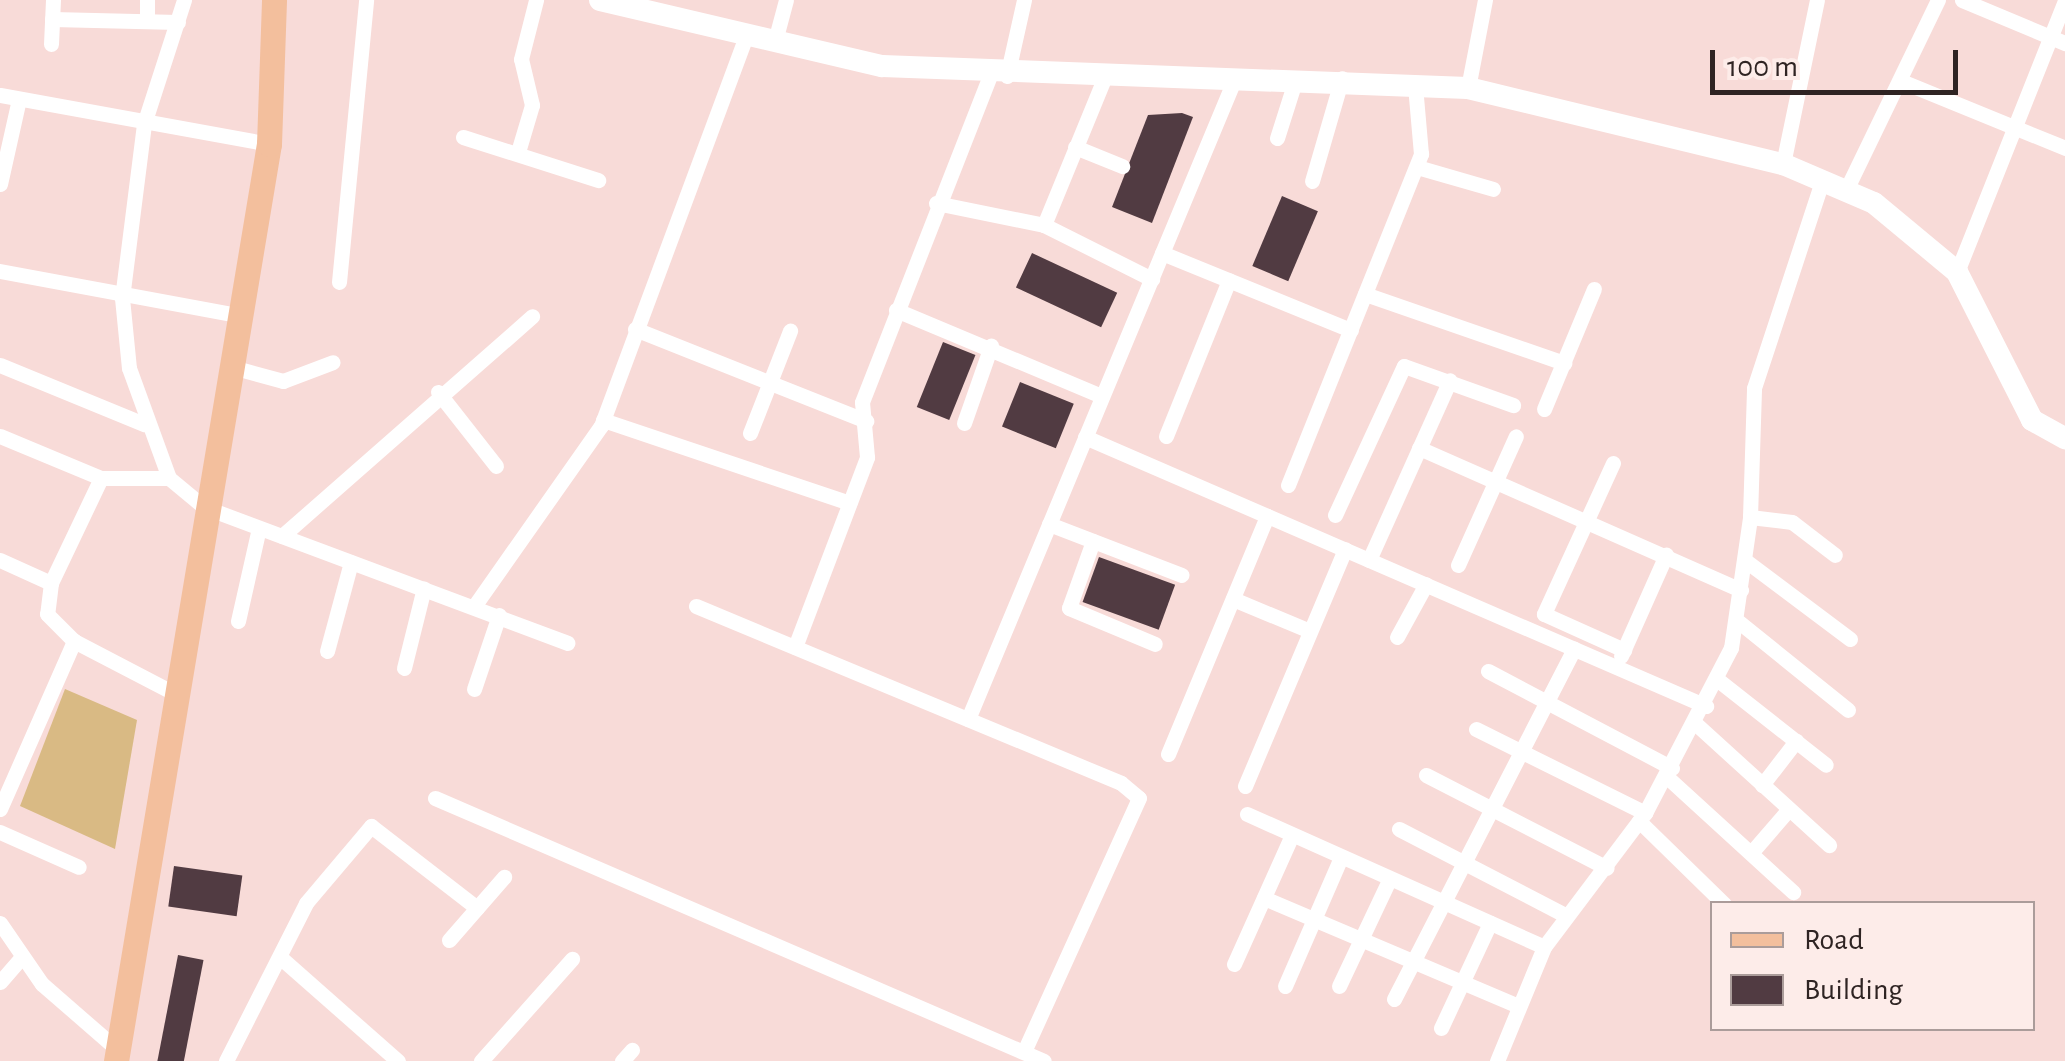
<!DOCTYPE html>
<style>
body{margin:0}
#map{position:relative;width:2065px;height:1061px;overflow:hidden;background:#f8dbd8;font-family:"Alegreya Sans",sans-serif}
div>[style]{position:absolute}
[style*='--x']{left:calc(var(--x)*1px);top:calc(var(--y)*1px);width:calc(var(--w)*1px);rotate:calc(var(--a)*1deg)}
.green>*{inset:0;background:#d9ba84}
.building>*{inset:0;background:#513b42;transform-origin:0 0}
.street>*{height:15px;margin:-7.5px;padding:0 7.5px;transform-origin:7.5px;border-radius:7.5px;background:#fff}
.secondary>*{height:22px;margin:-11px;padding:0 11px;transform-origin:11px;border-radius:11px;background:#fff}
.primary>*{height:25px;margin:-12.5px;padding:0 12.5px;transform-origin:12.5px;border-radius:12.5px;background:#f3bf9d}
span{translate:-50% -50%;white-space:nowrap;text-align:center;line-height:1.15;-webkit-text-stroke:10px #fdece9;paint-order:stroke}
.legend{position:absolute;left:1710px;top:901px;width:325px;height:130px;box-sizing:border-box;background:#fdece9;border:2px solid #ab9c9a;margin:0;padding:12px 18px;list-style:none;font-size:30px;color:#2f2423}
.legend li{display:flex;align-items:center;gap:20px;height:50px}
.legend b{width:50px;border:2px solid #ab9c9a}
.scale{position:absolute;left:1710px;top:50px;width:248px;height:45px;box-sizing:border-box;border:5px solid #2f2423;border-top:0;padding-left:12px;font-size:30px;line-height:35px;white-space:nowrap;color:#2f2423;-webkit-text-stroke:8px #fdece9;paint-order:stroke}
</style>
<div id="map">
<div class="green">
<i style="clip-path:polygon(65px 689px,137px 720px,115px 849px,20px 806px)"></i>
</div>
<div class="building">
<i style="clip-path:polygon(1182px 113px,1193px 117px,1152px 223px,1112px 207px,1148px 115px)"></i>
<i style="left:1282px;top:196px;width:39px;height:76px;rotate:23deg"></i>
<i style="left:1032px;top:253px;width:94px;height:38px;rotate:25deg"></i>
<i style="left:943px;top:342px;width:35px;height:70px;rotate:22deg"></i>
<i style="left:1020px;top:382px;width:58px;height:48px;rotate:22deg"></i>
<i style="left:1099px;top:557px;width:81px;height:48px;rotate:20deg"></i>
<i style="left:174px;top:866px;width:69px;height:41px;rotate:8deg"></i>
<i style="left:178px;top:955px;width:26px;height:108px;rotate:11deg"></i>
</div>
<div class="street">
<i style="--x:147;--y:0;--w:21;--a:90"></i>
<i style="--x:184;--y:0;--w:130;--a:107.9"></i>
<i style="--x:144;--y:124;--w:175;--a:97.2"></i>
<i style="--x:122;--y:298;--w:70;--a:84.3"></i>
<i style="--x:129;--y:368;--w:117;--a:70"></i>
<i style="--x:169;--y:478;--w:45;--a:39.6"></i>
<i style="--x:204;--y:507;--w:388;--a:20.5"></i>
<i style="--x:1962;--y:0;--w:112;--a:22.7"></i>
<i style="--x:52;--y:19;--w:126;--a:1.4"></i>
<i style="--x:775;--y:41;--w:42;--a:-75"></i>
<i style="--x:51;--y:44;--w:44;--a:-87.4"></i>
<i style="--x:1007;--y:76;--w:78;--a:-77.4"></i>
<i style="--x:1901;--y:81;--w:177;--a:22.2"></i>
<i style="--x:1468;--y:88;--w:90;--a:-79.1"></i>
<i style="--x:0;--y:95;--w:273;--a:10.3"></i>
<i style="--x:463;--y:137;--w:142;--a:17.7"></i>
<i style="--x:1277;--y:138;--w:63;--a:-72.4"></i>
<i style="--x:1075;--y:147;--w:51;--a:22"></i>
<i style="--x:518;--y:152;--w:49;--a:-73.4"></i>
<i style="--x:532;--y:105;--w:47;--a:-103.4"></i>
<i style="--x:521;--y:59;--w:61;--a:-75.7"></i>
<i style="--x:1783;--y:164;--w:167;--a:-78.3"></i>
<i style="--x:1417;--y:167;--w:79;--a:16.1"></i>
<i style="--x:1312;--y:181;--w:107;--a:-73.8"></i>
<i style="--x:0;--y:184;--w:87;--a:-77.4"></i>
<i style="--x:1847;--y:188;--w:209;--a:-64.2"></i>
<i style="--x:936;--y:203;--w:110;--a:11.5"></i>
<i style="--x:1044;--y:225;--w:121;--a:26.6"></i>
<i style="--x:1044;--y:225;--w:158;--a:-67.7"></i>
<i style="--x:1162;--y:253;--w:204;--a:22.2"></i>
<i style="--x:0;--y:271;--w:246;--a:10.5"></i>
<i style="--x:1957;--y:272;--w:293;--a:-68.3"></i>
<i style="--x:339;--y:282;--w:283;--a:-84.5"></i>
<i style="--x:1365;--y:294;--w:211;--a:19.1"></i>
<i style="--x:896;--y:310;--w:223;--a:22.7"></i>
<i style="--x:635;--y:329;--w:249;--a:21.7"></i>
<i style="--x:0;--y:365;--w:156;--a:22.3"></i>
<i style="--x:232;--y:367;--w:53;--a:15.4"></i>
<i style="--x:283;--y:381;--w:53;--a:-20.8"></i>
<i style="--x:438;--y:392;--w:94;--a:51.9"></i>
<i style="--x:1544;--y:409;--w:130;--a:-67.4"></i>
<i style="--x:603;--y:420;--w:260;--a:18.6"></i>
<i style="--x:964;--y:423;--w:82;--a:-70.7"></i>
<i style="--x:750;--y:433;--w:110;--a:-68.6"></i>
<i style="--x:0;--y:436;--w:109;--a:22.6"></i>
<i style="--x:1166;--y:436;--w:168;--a:-68"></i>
<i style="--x:1085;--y:437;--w:677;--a:23.42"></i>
<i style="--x:1419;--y:448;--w:352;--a:23.8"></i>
<i style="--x:1613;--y:463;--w:166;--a:114.6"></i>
<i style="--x:1544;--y:614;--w:88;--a:24.2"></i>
<i style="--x:169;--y:478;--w:68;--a:180"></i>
<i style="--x:101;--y:478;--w:116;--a:115.5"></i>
<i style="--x:51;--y:583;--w:31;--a:97"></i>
<i style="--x:47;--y:614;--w:38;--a:45"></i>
<i style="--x:74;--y:641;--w:115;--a:27.5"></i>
<i style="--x:1288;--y:485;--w:357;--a:-68.1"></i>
<i style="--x:1421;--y:154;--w:69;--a:-95"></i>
<i style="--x:1335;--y:515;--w:164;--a:-65.2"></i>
<i style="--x:1404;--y:366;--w:116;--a:19.7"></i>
<i style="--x:1750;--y:517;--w:42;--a:6.8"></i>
<i style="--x:1792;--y:522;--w:54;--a:37.5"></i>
<i style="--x:1049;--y:524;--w:142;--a:21"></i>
<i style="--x:282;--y:536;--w:333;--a:-41.3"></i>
<i style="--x:1093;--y:541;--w:71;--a:109.7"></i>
<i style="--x:1069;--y:608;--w:93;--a:22.7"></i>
<i style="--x:0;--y:560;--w:56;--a:24.3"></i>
<i style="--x:1369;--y:560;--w:197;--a:-65.8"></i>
<i style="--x:1746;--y:561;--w:130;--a:36.9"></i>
<i style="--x:1458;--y:565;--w:141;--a:-65.8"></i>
<i style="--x:1233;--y:599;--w:83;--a:22.6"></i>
<i style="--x:475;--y:605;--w:219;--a:-54.9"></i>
<i style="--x:601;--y:426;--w:418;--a:-69.6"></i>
<i style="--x:696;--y:606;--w:460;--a:22.6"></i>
<i style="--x:1121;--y:783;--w:23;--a:40"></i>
<i style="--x:1139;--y:798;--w:278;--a:114.4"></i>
<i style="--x:238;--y:621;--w:95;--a:-77.3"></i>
<i style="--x:1739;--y:622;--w:140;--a:38.9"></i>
<i style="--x:1397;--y:637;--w:60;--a:-61.3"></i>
<i style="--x:795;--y:647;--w:203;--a:-69.2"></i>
<i style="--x:867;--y:457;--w:55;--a:-95.2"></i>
<i style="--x:862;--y:402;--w:351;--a:-68.6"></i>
<i style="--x:327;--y:651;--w:92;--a:-74.9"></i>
<i style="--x:1621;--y:656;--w:111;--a:-66"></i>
<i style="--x:404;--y:668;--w:82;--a:-76"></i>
<i style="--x:1488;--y:671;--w:208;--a:27.8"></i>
<i style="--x:1718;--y:680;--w:137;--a:38.2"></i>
<i style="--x:474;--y:689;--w:78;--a:-71.3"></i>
<i style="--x:968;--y:719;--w:694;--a:-67.39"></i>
<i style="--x:1696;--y:724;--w:180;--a:42.3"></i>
<i style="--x:1476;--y:729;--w:189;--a:26.4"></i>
<i style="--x:1168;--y:754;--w:258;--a:-67.4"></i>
<i style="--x:1426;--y:775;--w:203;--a:27.2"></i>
<i style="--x:1667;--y:777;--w:171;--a:42.4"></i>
<i style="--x:1762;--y:785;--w:56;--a:-52.3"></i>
<i style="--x:1245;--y:786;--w:257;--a:-67.1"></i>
<i style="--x:435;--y:798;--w:663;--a:23.36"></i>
<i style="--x:0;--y:809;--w:184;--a:-66.2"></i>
<i style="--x:1247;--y:814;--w:325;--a:24.1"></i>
<i style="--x:1639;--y:821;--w:119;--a:44.3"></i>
<i style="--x:1399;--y:829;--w:189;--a:27.4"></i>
<i style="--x:0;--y:832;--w:86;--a:23.9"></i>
<i style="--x:1751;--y:853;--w:58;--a:-49.2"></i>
<i style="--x:1264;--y:898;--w:276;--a:23"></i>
<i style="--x:0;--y:923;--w:74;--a:55.5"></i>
<i style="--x:42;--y:984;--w:101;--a:41"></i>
<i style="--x:449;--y:940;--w:84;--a:-48.9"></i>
<i style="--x:281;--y:958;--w:156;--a:41.4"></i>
<i style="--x:1234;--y:964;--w:141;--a:-65.8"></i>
<i style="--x:0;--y:982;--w:33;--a:-49"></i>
<i style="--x:1285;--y:986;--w:141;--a:-66.5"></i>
<i style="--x:1339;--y:986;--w:119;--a:-64.7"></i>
<i style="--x:1394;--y:999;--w:394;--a:-62.8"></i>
<i style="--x:1441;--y:1028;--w:116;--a:-65"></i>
<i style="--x:226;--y:1061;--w:177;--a:-63.1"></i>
<i style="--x:306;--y:903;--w:101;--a:-49.8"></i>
<i style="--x:371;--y:826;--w:134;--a:37.7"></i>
<i style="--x:481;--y:1061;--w:137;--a:-48.3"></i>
<i style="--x:622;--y:1061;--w:15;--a:-48"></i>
<i style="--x:1497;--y:1061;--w:123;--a:-67.6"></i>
<i style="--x:1544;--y:947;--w:168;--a:-53"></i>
<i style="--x:1645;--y:813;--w:186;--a:-62.5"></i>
<i style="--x:1731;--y:648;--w:132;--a:-81.7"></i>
<i style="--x:1750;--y:517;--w:129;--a:-88.2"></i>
<i style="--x:1754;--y:388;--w:221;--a:-71.8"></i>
</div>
<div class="secondary">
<i style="--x:600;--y:0;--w:290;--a:13.2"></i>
<i style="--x:882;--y:66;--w:586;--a:2.15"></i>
<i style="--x:1468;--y:88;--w:324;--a:13.6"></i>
<i style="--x:1783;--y:164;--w:99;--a:23.2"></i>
<i style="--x:1874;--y:203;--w:108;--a:39.7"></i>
<i style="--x:1957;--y:272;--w:166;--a:63.1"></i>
<i style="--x:2032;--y:420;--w:38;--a:29"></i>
</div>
<div class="primary">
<i style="--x:116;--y:1061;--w:930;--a:-80.53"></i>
<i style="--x:269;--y:144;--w:144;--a:-88"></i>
</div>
<ul class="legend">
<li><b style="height:12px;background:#f3bf9d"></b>Road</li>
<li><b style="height:28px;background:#513b42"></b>Building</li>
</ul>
<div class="scale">100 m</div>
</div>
